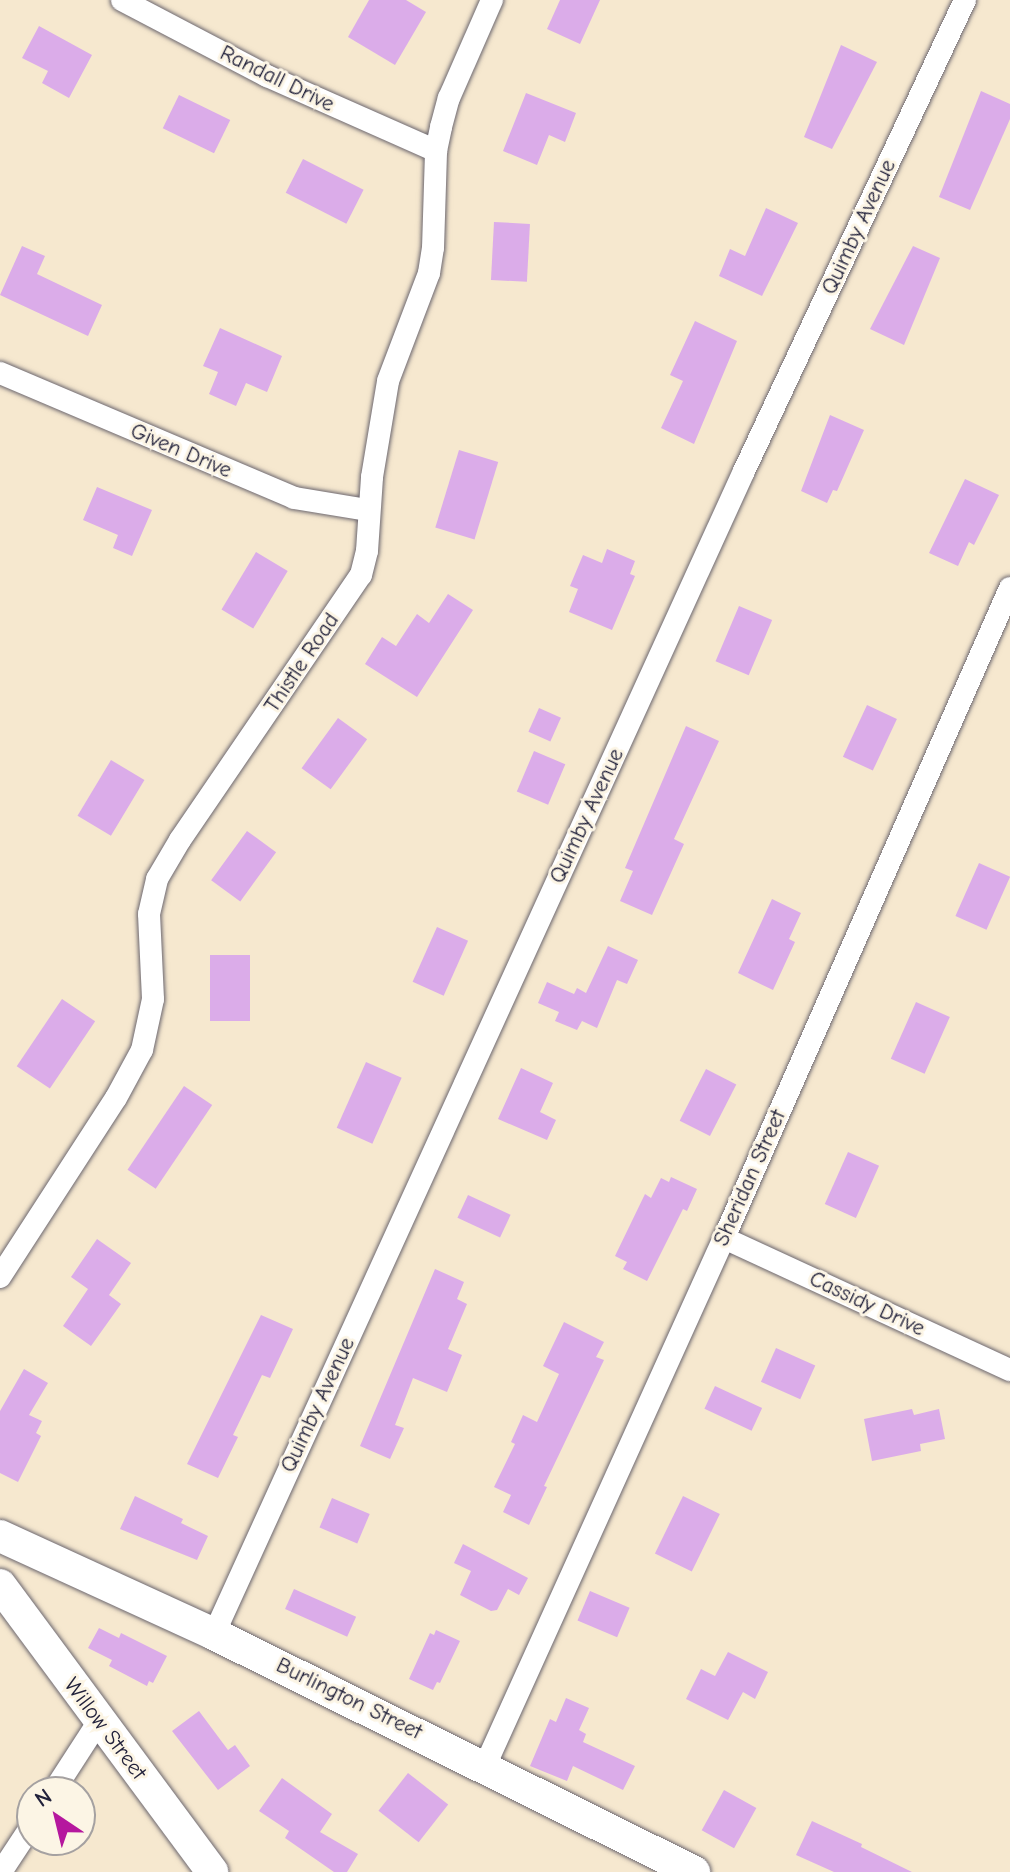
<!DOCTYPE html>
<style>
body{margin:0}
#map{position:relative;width:1010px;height:1872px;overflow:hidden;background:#f6e8cf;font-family:"Comic Neue",sans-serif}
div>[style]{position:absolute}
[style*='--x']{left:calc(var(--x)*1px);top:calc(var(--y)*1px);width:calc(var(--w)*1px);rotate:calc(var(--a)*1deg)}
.building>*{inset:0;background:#dbace9;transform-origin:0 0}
.roads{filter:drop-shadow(0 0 2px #6c676f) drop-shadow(0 0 2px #6c676f)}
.street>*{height:22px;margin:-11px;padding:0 11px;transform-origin:11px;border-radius:11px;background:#fff}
.secondary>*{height:32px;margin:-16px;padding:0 16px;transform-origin:16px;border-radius:16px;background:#fff}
span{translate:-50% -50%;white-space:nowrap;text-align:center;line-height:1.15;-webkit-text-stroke:6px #fcf5e5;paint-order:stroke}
.street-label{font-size:22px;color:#22223b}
.north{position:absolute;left:16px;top:1776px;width:80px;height:80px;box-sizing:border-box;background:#fcf5e5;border:2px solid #a5a1a1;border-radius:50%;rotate:325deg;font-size:22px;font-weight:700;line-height:32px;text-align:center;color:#22223b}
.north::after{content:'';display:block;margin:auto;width:28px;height:36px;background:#b5179e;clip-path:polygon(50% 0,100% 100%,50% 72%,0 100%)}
</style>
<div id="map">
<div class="building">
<i style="clip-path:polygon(369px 0,406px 0,426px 12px,395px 65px,348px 37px)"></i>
<i style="clip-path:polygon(560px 0,600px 0,580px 44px,547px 29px)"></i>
<i style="clip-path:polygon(39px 26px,92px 55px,69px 98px,42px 83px,48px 71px,22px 58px)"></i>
<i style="clip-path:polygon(841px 45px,877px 62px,832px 149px,804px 137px)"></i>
<i style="clip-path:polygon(981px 91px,1010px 104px,1010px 119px,970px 210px,939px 197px)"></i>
<i style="clip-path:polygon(526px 93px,576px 113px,565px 142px,549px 135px,537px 165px,503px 151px)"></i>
<i style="left:179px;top:95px;width:57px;height:37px;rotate:26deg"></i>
<i style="left:303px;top:159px;width:68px;height:38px;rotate:27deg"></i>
<i style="clip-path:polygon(766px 208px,798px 223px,762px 296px,719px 276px,730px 249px,745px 256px)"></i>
<i style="left:494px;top:222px;width:36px;height:58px;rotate:3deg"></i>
<i style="clip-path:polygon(22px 246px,45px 256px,37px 274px,102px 305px,88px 336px,0 295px)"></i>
<i style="clip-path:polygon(913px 246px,940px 258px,904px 345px,870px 329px)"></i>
<i style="clip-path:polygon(695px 321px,737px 341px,694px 444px,661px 428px,683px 381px,670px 375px)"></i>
<i style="clip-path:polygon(220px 328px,282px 356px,267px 392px,246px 383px,236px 406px,209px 394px,218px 372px,203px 366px)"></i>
<i style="clip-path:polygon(830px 415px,864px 430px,837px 491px,833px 490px,827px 503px,801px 491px)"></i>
<i style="left:459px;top:450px;width:41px;height:81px;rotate:17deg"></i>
<i style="clip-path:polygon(965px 479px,999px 495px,974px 545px,969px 542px,958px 566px,929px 553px)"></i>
<i style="clip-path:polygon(97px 487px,152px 510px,132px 556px,113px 548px,118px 535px,83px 520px)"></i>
<i style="clip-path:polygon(607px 549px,635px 561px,630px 574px,635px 576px,612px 630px,569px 612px,578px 589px,570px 586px,583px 555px,602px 563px)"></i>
<i style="left:256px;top:552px;width:37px;height:67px;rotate:31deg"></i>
<i style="clip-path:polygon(448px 594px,473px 610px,417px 697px,365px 664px,382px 637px,396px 646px,417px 614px,429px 623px)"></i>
<i style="left:739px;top:606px;width:36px;height:60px;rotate:23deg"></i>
<i style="left:867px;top:705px;width:33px;height:57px;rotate:25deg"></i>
<i style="left:539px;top:708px;width:24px;height:26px;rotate:24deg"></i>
<i style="left:338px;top:718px;width:36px;height:62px;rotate:36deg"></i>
<i style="clip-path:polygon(686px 726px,719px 741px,674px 839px,684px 844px,652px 915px,620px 901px,633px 871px,625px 868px)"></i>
<i style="left:534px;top:751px;width:34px;height:44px;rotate:23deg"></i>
<i style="left:111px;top:760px;width:39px;height:65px;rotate:31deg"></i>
<i style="left:247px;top:831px;width:36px;height:61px;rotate:36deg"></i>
<i style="left:979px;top:863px;width:34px;height:58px;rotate:24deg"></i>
<i style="clip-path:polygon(772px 899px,801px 913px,789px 939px,795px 942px,773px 990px,738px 973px)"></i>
<i style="left:437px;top:927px;width:34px;height:60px;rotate:24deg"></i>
<i style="clip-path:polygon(608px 946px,638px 960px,627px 984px,617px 980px,597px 1028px,582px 1021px,577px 1030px,555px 1021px,559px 1012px,538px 1003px,547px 982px,574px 994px,577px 988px,586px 993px)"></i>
<i style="left:210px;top:955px;width:40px;height:66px"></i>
<i style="left:62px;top:999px;width:40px;height:81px;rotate:34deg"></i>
<i style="left:916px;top:1002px;width:37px;height:62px;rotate:24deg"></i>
<i style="left:366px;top:1062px;width:39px;height:72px;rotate:24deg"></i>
<i style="clip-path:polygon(521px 1068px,553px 1083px,540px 1112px,556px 1120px,547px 1140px,498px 1119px)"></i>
<i style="left:706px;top:1069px;width:34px;height:58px;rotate:27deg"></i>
<i style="left:184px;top:1086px;width:34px;height:101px;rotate:34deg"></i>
<i style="left:848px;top:1152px;width:34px;height:57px;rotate:24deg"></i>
<i style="clip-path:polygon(671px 1177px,697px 1189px,687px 1211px,683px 1209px,647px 1281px,623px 1269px,627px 1262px,615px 1256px,645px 1194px,651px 1198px,661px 1178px,669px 1182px)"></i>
<i style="left:468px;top:1195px;width:47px;height:25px;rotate:25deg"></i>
<i style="clip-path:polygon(97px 1239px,131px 1263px,109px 1295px,121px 1304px,91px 1346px,63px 1326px,88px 1289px,71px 1277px)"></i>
<i style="clip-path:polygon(435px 1269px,464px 1282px,457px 1299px,467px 1304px,448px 1349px,462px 1355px,447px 1392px,413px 1378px,395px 1425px,404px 1428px,390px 1459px,360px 1446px)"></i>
<i style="clip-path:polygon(261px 1315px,293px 1329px,270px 1378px,262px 1375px,233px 1435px,238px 1437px,218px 1478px,187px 1464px)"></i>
<i style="clip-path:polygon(564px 1322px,604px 1342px,596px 1357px,604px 1360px,544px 1486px,547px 1487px,529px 1525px,503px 1512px,511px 1495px,494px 1487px,515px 1444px,511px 1442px,523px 1415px,537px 1422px,559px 1374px,543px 1366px)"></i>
<i style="left:776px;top:1348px;width:43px;height:37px;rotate:24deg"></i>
<i style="clip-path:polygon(24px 1369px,48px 1383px,29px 1415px,42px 1421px,36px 1433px,41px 1436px,18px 1482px,0 1473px,0 1411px)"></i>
<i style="left:715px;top:1386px;width:52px;height:25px;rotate:25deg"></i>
<i style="clip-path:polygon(912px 1409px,914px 1415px,939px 1409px,945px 1439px,920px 1444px,921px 1451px,872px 1461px,864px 1419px)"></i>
<i style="clip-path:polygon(135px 1496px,183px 1519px,181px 1523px,208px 1536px,197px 1560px,120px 1529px)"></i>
<i style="left:683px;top:1496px;width:41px;height:64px;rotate:26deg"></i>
<i style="left:332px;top:1498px;width:41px;height:32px;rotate:23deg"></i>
<i style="clip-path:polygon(463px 1544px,528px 1578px,519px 1595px,508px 1589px,497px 1610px,491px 1611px,460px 1595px,471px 1571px,454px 1563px)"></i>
<i style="left:294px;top:1589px;width:68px;height:22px;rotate:24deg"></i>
<i style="left:590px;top:1591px;width:43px;height:32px;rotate:23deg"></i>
<i style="clip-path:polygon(99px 1628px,119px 1638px,121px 1633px,167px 1656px,153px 1683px,149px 1681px,147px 1686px,109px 1666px,112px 1660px,88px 1648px)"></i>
<i style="clip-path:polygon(436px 1630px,460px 1641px,440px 1683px,437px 1682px,433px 1690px,409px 1679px,430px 1633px,434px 1635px)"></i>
<i style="clip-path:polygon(728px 1652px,768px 1672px,755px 1699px,743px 1692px,728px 1720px,686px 1699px,701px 1669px,715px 1676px)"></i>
<i style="clip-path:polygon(566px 1698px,589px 1708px,579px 1730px,586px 1734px,583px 1742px,635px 1766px,623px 1790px,573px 1766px,567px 1781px,530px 1766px,550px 1719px,556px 1722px)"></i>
<i style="clip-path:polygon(199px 1711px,228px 1750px,235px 1745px,250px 1766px,218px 1790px,172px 1731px)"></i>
<i style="left:408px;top:1773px;width:51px;height:48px;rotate:38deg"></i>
<i style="clip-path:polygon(282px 1778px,332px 1814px,320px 1832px,358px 1854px,347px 1872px,334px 1872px,285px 1838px,289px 1831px,259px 1811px)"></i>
<i style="left:724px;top:1790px;width:37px;height:46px;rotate:29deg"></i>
<i style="clip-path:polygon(812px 1821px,862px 1844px,861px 1847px,912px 1872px,834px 1872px,796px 1855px)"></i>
</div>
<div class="roads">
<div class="street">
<i style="--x:122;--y:0;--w:164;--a:27.7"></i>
<i style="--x:267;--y:76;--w:185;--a:23.9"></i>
<i style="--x:0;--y:373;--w:319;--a:23"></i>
<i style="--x:294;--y:498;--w:74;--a:9.3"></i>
<i style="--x:724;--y:1238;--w:315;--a:24.8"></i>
<i style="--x:0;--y:1277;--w:213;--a:-57.1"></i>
<i style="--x:116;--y:1098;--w:55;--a:-61.6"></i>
<i style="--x:142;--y:1050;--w:52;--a:-77.8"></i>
<i style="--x:153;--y:999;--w:85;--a:-92.7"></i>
<i style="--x:149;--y:914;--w:36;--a:-77"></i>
<i style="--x:157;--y:879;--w:45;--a:-59.5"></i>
<i style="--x:180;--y:840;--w:321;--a:-55.7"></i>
<i style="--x:361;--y:575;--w:25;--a:-76"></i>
<i style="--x:367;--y:551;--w:74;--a:-86.1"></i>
<i style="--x:372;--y:477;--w:97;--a:-80.5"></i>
<i style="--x:388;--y:381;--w:116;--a:-69.2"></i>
<i style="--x:429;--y:273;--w:25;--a:-81"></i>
<i style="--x:433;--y:248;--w:97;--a:-88.2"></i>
<i style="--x:436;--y:151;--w:25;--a:-78"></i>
<i style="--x:441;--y:127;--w:30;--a:-75"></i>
<i style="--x:449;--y:98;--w:107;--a:-66.3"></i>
<i style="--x:214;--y:1634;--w:1278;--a:-65.5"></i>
<i style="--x:744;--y:471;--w:520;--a:-64.86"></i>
<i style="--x:485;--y:1766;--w:580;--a:-65.65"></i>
<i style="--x:724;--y:1238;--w:710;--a:-66.25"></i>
<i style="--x:53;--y:1792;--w:85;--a:-57.1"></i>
<i style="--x:1;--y:1872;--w:56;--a:-56.6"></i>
</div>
<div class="secondary">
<i style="--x:0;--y:1536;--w:235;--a:24.6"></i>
<i style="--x:214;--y:1634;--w:536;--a:26.37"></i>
<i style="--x:0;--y:1585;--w:357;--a:53.5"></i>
</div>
</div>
<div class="street-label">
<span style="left:277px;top:79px;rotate:26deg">Randall Drive</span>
<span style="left:859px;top:227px;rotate:-65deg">Quimby Avenue</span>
<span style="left:181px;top:451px;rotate:23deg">Given Drive</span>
<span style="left:302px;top:663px;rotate:-56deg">Thistle Road</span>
<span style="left:587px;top:816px;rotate:-65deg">Quimby Avenue</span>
<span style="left:750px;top:1178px;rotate:-66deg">Sheridan Street</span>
<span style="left:867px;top:1304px;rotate:25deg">Cassidy Drive</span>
<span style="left:318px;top:1405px;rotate:-65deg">Quimby Avenue</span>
<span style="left:349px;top:1699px;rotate:26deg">Burlington Street</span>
<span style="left:105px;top:1729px;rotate:53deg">Willow Street</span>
</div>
<div class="north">N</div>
</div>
